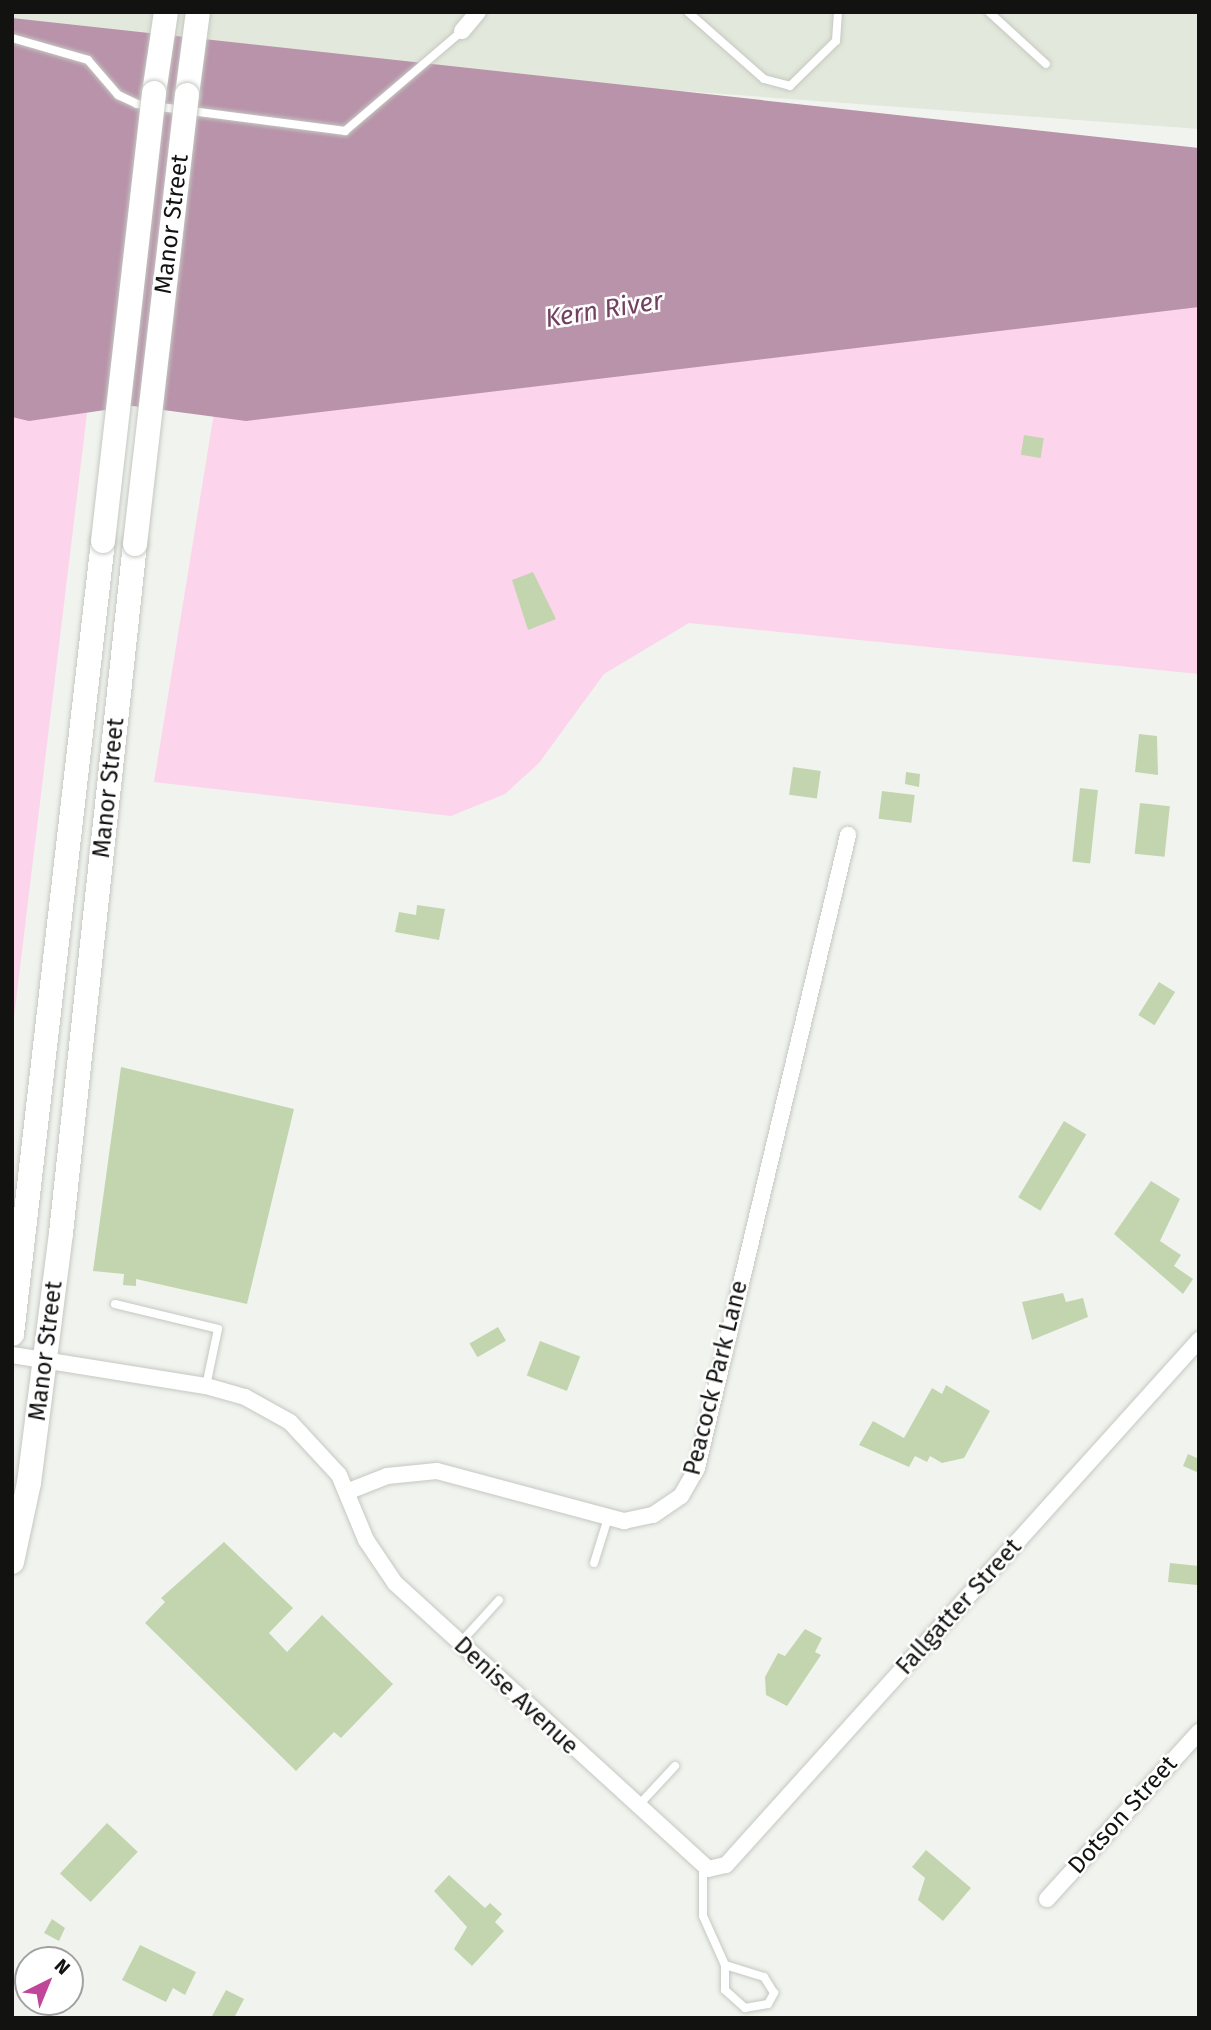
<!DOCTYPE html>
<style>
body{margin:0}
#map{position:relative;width:1211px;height:2030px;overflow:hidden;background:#f1f4ee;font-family:"Fira Sans",sans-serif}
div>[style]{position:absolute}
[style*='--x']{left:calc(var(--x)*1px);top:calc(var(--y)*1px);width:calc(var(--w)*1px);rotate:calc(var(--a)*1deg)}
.built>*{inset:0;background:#e2e8db}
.green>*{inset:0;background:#fcd4eb}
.water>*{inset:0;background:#b893a9}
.building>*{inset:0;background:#c3d5af;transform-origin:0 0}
.roads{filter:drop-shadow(0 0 2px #c5c8c2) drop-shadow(0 0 2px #c5c8c2)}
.service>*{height:8px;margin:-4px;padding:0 4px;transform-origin:4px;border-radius:4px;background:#fff}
.minor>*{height:16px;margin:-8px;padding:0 8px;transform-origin:8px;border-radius:8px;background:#fff}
.primary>*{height:24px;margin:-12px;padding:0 12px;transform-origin:12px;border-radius:12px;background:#fff}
.bridges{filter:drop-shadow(0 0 2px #c5c8c2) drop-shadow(0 0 2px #c5c8c2)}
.primary-bridge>*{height:24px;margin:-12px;padding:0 12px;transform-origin:12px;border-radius:12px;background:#fff}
span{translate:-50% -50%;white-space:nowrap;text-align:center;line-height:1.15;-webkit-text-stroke:5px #fff;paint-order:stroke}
.street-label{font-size:24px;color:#121311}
.water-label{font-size:26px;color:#734060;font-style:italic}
.frame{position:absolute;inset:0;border:14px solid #121311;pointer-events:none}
.north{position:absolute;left:14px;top:1946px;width:70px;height:70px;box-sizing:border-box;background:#fff;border:2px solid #a0a1a0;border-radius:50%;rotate:43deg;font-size:19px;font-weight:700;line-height:28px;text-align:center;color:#121311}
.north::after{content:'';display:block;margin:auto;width:24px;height:32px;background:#c04699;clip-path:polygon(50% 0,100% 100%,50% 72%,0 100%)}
</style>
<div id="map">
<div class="built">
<i style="clip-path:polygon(12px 12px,1199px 12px,1199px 129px,81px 47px,12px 26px)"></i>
</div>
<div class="green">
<i style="clip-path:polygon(12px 85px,122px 124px,12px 1034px)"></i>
<i style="clip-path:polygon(256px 154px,1199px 157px,1199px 674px,689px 623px,604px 674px,539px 763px,505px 794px,451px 816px,154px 782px)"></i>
</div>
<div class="water">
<i style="clip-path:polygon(12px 18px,1199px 148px,1199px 307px,246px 421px,133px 406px,29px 421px,12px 417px)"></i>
</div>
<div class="building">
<i style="left:1024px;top:435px;width:20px;height:20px;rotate:9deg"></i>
<i style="clip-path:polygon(533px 572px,556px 619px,528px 630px,512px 580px)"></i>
<i style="clip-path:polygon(1139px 734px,1157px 736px,1158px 775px,1135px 772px)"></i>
<i style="left:793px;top:767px;width:28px;height:28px;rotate:8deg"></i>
<i style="clip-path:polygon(906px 772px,920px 774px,919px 787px,905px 784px)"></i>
<i style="left:1080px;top:788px;width:18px;height:74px;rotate:6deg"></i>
<i style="left:882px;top:791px;width:33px;height:28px;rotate:7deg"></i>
<i style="left:1140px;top:803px;width:30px;height:51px;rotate:6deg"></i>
<i style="clip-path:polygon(417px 905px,445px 909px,439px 940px,395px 932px,399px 912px,416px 915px)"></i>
<i style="left:1159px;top:982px;width:19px;height:39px;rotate:32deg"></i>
<i style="clip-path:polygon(121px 1067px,294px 1109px,247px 1304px,136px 1279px,136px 1286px,123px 1285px,124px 1274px,93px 1271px)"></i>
<i style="left:1064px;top:1121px;width:26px;height:89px;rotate:31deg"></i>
<i style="clip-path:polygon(1151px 1181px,1180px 1199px,1160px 1241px,1181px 1255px,1174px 1266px,1193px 1279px,1183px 1294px,1114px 1234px)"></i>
<i style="clip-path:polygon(1063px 1293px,1066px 1302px,1083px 1298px,1088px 1317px,1032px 1340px,1022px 1302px)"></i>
<i style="left:498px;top:1327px;width:16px;height:33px;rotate:60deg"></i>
<i style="left:540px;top:1341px;width:43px;height:37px;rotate:21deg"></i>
<i style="clip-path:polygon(946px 1385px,990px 1411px,964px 1458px,942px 1463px,930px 1456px,927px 1462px,915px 1456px,909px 1467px,859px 1445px,873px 1421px,904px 1438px,932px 1388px,942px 1394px)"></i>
<i style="clip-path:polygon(1188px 1454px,1199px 1459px,1199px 1473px,1183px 1466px)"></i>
<i style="clip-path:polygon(224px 1542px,293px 1608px,269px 1633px,287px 1652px,322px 1615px,393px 1684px,341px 1738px,334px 1732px,296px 1771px,145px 1623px,165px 1602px,161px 1598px)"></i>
<i style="left:1170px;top:1563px;width:29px;height:19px;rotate:6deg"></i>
<i style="clip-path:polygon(805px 1629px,822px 1638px,815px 1652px,821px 1655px,787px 1706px,766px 1695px,765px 1677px,778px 1653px,785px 1656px)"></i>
<i style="left:107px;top:1823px;width:42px;height:69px;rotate:43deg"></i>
<i style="clip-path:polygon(926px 1850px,971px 1888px,943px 1921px,918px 1900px,925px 1878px,912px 1867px)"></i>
<i style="clip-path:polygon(449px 1875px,485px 1908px,490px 1903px,502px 1914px,495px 1922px,504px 1931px,472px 1966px,454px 1949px,467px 1927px,434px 1891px)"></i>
<i style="clip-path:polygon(52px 1919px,65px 1928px,59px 1941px,44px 1933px)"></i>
<i style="clip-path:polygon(140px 1945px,196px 1972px,185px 1995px,173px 1988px,166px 2002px,122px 1980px)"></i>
<i style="clip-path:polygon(226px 1990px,244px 1999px,234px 2018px,211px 2018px)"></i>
</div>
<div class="roads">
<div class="service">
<i style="--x:688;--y:12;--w:101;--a:41.4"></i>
<i style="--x:764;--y:79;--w:27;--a:15"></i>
<i style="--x:790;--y:86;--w:64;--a:-44.4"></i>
<i style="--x:836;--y:41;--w:29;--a:-86"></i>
<i style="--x:989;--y:12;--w:77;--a:42.4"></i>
<i style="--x:12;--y:38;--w:79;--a:16.1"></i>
<i style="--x:88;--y:60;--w:46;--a:49.4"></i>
<i style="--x:118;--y:95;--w:21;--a:25"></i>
<i style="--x:137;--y:104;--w:210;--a:7.4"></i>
<i style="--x:345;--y:131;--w:154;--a:-40.5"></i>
<i style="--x:115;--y:1304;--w:106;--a:13.6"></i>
<i style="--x:218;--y:1329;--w:58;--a:101.9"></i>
<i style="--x:594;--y:1563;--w:47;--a:-72.7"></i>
<i style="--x:460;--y:1643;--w:58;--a:-47.8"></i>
<i style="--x:637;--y:1807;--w:56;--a:-47.2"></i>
<i style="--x:703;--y:1868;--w:48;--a:90"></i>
<i style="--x:703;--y:1916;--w:54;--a:65.8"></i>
<i style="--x:725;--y:1965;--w:25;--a:90"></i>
<i style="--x:725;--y:1990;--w:27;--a:42"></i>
<i style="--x:745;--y:2008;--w:23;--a:-10"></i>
<i style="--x:768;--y:2004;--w:13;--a:-61"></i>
<i style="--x:774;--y:1993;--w:19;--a:-122"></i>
<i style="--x:764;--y:1977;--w:41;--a:-162.9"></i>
</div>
<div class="minor">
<i style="--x:462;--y:31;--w:25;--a:-50"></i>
<i style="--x:12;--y:1355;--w:196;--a:9.1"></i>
<i style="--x:206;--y:1386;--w:41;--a:15.8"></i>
<i style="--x:245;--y:1397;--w:51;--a:29.1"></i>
<i style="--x:290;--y:1422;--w:72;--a:47.2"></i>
<i style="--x:339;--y:1475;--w:70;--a:67.4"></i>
<i style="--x:366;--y:1540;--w:52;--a:56"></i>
<i style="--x:395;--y:1583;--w:424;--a:42.4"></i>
<i style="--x:708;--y:1869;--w:18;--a:-13"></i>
<i style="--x:726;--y:1865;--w:707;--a:-47.98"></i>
<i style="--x:349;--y:1491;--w:41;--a:-21.5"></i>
<i style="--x:387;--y:1476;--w:50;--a:-5.7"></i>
<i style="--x:437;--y:1471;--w:194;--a:15"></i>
<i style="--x:624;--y:1521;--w:30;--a:-12"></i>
<i style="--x:653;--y:1515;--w:34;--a:-34"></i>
<i style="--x:681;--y:1496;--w:32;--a:-60"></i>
<i style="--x:697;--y:1468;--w:651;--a:-76.58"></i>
<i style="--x:1047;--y:1899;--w:226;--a:-47.7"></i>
</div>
<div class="primary">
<i style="--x:154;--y:93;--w:82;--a:-81.6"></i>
<i style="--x:187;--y:95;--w:84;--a:-82.5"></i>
<i style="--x:12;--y:1334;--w:798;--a:-83.45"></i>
<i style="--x:12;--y:1562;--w:81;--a:-77.9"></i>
<i style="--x:29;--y:1483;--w:252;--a:-82.7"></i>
<i style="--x:61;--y:1233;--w:693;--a:-83.87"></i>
</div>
</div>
<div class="bridges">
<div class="primary-bridge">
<i style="--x:103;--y:541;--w:451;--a:-83.5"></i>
<i style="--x:135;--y:544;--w:452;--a:-83.4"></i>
</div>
</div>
<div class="street-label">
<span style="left:172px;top:224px;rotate:-83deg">Manor Street</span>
<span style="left:109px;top:788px;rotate:-84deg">Manor Street</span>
<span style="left:46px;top:1351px;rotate:-83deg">Manor Street</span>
<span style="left:716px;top:1378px;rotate:-76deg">Peacock Park Lane</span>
<span style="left:959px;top:1607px;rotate:-48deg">Fallgatter Street</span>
<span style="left:516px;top:1696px;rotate:43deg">Denise Avenue</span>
<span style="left:1123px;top:1815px;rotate:-48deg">Dotson Street</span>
</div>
<div class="water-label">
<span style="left:604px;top:310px;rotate:-9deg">Kern River</span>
</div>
<div class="frame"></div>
<div class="north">N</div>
</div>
